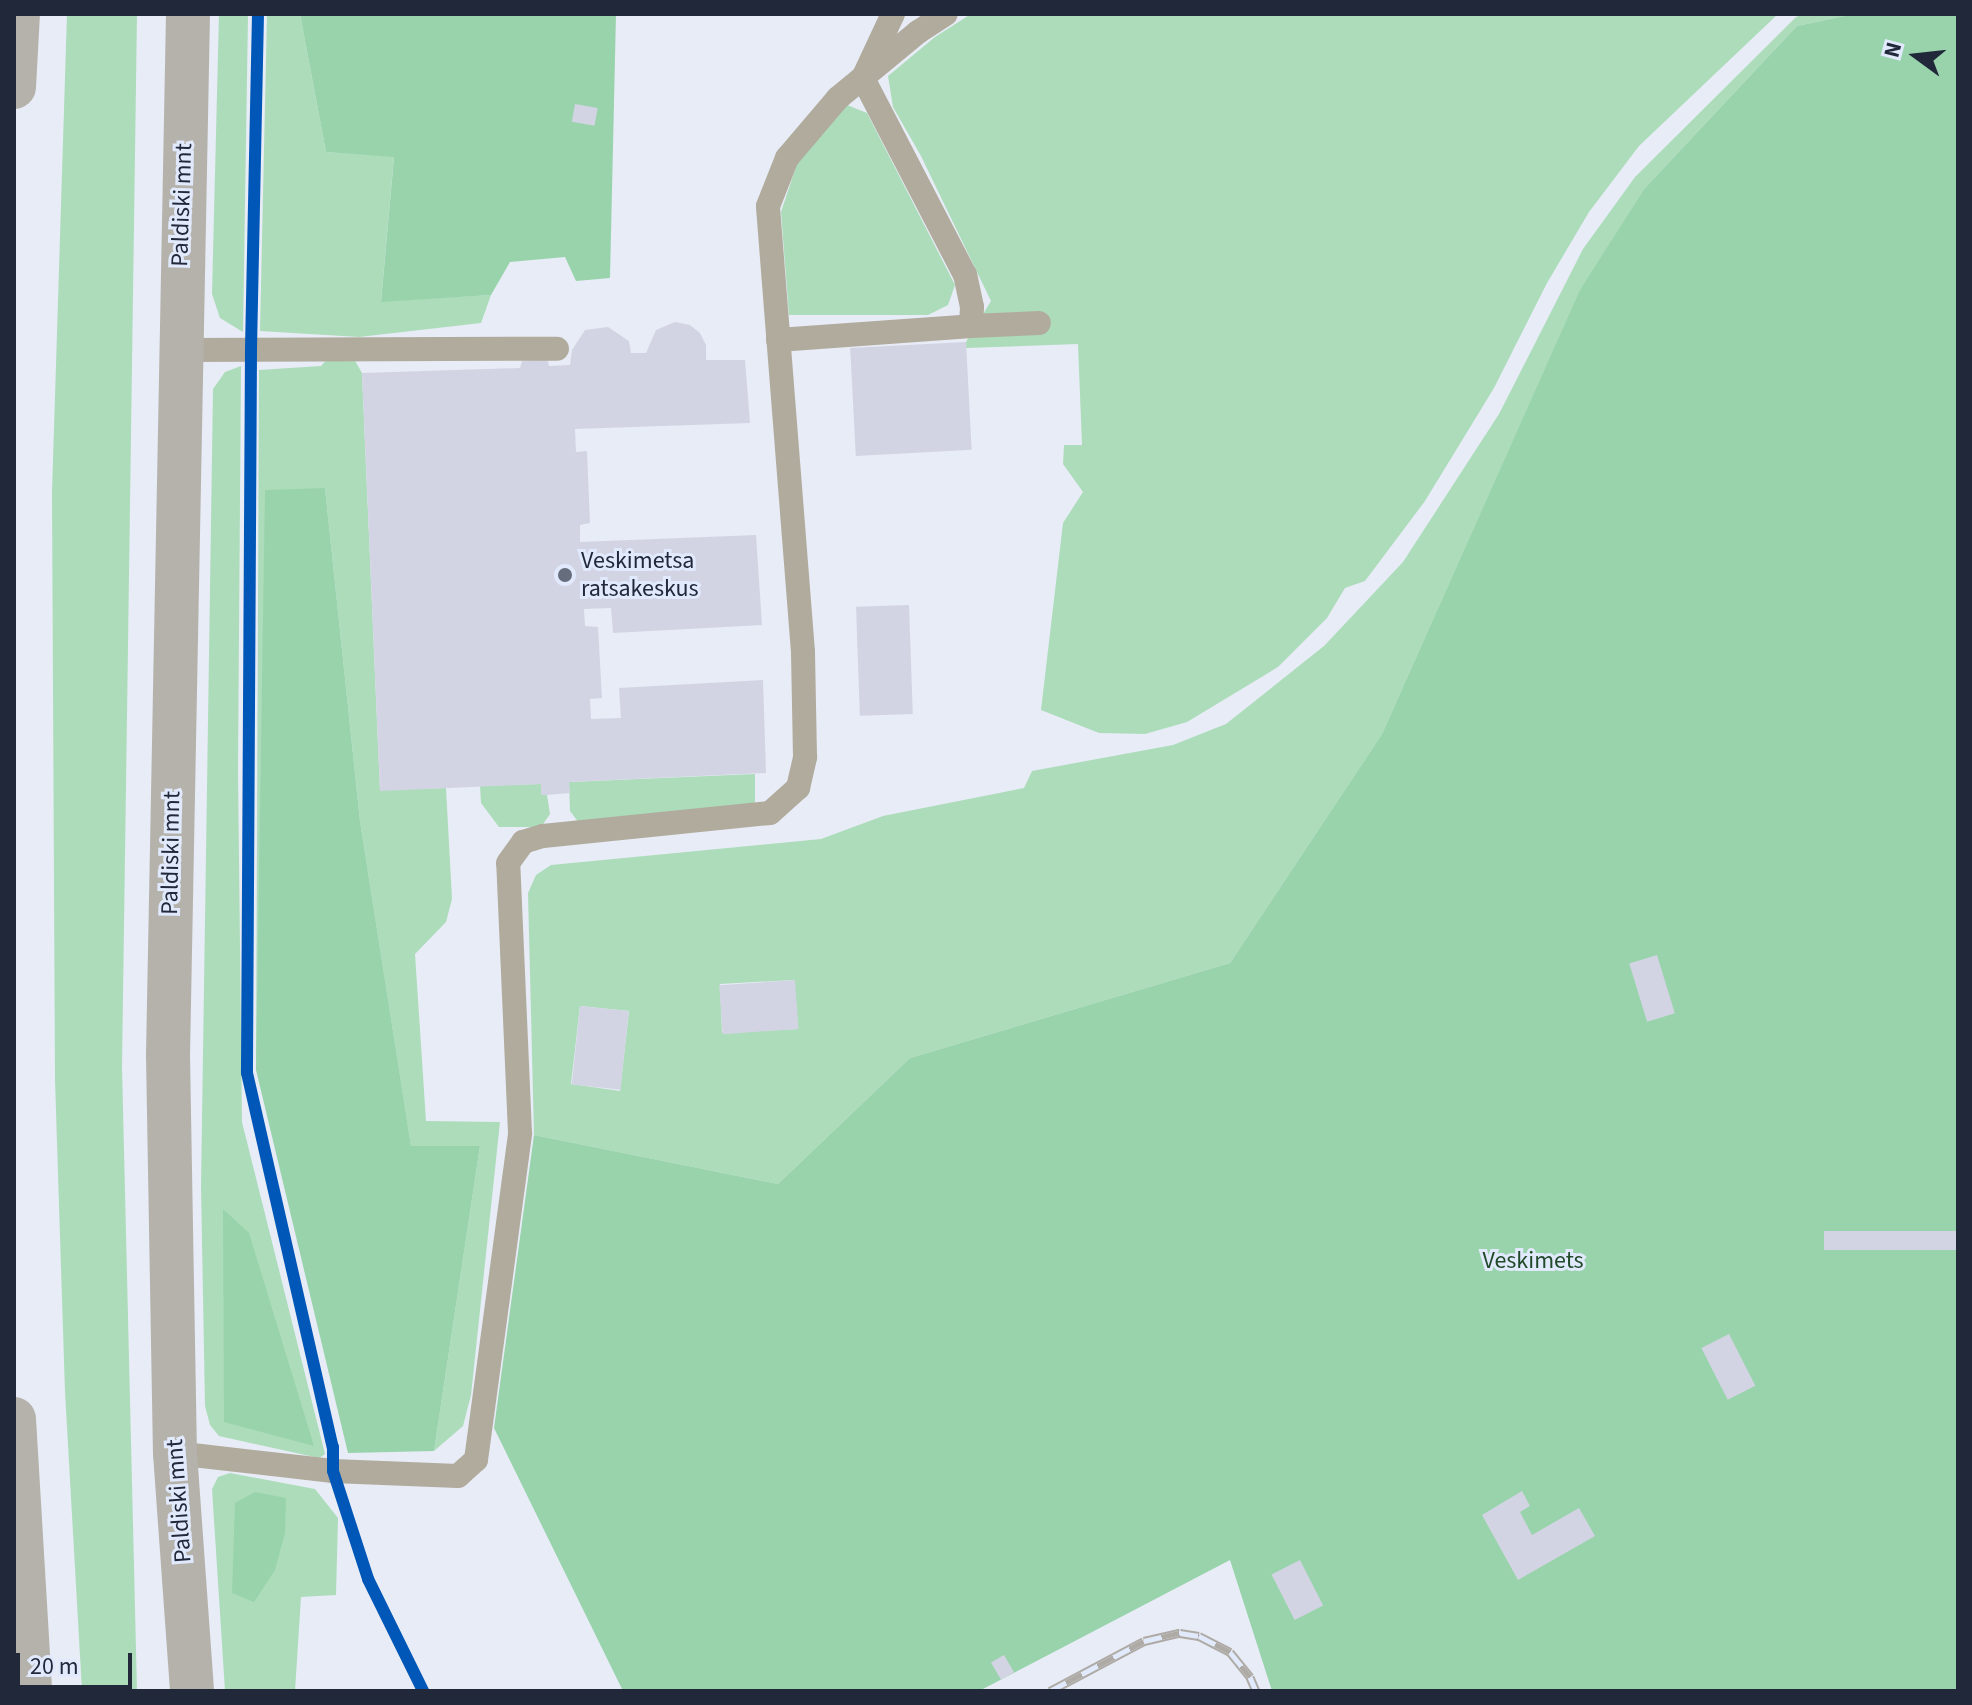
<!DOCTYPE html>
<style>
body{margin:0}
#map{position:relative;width:1972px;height:1705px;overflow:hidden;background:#e7ecf6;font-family:"Source Sans 3",sans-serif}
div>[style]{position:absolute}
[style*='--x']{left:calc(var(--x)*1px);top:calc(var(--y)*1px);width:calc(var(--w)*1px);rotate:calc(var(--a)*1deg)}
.green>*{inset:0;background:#addcbb}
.forest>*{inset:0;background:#98d3ab}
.building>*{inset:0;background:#d3d4e3;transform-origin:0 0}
.lane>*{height:24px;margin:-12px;padding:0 12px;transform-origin:12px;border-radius:12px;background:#b1ab9d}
.primary>*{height:44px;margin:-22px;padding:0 22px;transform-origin:22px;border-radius:22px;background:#b5b2ab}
.rail>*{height:9px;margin-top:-4.5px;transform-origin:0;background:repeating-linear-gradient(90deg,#e1e9fc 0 18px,#aeaba6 0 36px);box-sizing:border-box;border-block:2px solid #aeaba6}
.cycleway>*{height:12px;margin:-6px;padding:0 6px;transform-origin:6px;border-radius:6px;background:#0057b8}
.dots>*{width:22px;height:22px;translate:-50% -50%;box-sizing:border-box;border:4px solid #e1e9fc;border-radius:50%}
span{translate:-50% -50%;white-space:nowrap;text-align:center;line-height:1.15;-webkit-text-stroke:6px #e1e9fc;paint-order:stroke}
.street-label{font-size:24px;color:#21283a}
.poi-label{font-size:24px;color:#21283a}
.left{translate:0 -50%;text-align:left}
.park-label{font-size:24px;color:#214a29}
.frame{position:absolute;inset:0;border:16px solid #21283a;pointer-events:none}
.north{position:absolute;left:1876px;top:16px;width:80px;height:80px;-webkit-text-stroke:6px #e1e9fc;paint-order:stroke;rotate:285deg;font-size:22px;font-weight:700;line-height:32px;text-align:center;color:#21283a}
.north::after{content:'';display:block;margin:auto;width:28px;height:36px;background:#21283a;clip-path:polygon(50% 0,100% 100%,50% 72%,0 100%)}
.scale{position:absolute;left:16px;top:1653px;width:116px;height:36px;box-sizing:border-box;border:4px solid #21283a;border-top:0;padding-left:10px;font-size:24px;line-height:28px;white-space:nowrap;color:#21283a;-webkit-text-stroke:6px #e1e9fc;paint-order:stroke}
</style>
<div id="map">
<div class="green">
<i style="clip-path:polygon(67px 14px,137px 14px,122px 1067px,137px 1691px,82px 1691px,65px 1392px,55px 1080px,52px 492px)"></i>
<i style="clip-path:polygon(219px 14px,248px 14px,243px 332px,220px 318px,212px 294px)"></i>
<i style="clip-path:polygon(267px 14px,300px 14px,326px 152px,394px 156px,381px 301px,491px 295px,481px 323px,359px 337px,260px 331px)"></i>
<i style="clip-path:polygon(971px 14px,1778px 14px,1639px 146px,1589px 212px,1547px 283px,1494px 388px,1425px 501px,1365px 581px,1345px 588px,1327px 618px,1278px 667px,1187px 722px,1145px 734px,1099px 733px,1041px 710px,1063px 523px,1083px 492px,1063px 464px,1064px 445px,1082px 445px,1078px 344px,966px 348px,966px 342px,991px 301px,921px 156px,893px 107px,888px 76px,935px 37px)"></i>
<i style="clip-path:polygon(evenodd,1804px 14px,1854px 14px,1797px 26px,1644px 189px,1580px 291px,1382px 734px,1230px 963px,910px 1058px,778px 1184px,534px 1135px,528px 893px,536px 875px,551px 865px,821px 839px,883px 816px,1024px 788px,1032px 771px,1173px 745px,1226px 724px,1324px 646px,1403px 562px,1499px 414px,1583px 249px,1635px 177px,1796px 17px,1804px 14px,794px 980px,798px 1029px,722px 1032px,720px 984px,794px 980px,1804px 14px,580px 1006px,629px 1011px,620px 1091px,571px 1084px,580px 1006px)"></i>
<i style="clip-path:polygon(847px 105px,867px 113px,955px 285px,948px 305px,928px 315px,789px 315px,781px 212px,798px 161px)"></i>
<i style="clip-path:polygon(330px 356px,354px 359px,362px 373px,380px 790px,446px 788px,452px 899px,446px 922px,415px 954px,426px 1121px,500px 1122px,471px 1395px,463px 1426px,434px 1451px,480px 1146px,411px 1147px,360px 821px,325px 488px,256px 1070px,259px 370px,321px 366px)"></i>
<i style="clip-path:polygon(241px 366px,238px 770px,242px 1122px,325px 1454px,319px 1458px,219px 1436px,210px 1425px,205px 1406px,201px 1186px,213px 389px,225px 372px)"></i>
<i style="clip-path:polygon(755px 774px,755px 802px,745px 813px,579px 823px,570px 811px,569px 782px)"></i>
<i style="clip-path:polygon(541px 784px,541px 795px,547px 795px,550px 814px,541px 827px,499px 827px,481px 803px,480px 786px)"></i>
<i style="clip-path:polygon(230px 1473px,315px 1489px,338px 1518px,336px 1595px,301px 1597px,295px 1691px,225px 1691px,212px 1489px,218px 1477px)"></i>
</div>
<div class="forest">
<i style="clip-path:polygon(300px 14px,616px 14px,610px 278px,576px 281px,565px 257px,510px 262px,491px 295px,381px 302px,394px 157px,326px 152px)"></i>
<i style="clip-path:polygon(1854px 14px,1958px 14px,1958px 1691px,1272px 1691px,1230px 1560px,979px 1691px,623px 1691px,494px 1428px,534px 1135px,778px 1184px,910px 1058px,1230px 963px,1382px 734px,1580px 290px,1644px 189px,1797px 26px)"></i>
<i style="clip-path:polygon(325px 488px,360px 821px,411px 1146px,480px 1146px,434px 1451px,348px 1453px,256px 1070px,265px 490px)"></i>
<i style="clip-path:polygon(223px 1209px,249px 1233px,314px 1446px,224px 1422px)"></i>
<i style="clip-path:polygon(255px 1492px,286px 1498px,285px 1533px,275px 1570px,254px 1602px,232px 1593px,235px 1503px)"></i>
</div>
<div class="building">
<i style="left:575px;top:104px;width:23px;height:18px;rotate:10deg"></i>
<i style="clip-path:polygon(675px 322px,690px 325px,700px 333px,706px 345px,706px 360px,745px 360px,750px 423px,575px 429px,576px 452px,587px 451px,590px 523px,580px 525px,580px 542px,756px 535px,762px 625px,613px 633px,611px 608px,584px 609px,585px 626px,598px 627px,602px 698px,590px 699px,591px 719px,621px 718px,619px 688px,763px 680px,766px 773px,569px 782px,570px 793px,547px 795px,541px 795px,541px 784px,380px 791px,362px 373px,520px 368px,522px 361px,547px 358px,549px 366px,570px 365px,572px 350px,585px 330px,608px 327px,629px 341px,631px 353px,646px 353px,656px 330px)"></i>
<i style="left:966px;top:342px;width:108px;height:116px;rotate:87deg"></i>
<i style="left:909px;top:605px;width:109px;height:53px;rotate:88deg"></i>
<i style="left:1657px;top:955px;width:61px;height:29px;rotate:73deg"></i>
<i style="left:795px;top:980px;width:49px;height:76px;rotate:86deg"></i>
<i style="left:580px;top:1006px;width:49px;height:79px;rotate:6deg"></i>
<i style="left:1958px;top:1231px;width:19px;height:134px;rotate:90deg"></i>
<i style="left:1729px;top:1334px;width:58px;height:31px;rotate:63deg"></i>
<i style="clip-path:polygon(1522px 1491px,1530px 1506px,1520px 1512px,1532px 1535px,1579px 1508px,1595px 1536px,1518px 1580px,1482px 1515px)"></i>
<i style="left:1300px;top:1560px;width:51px;height:32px;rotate:63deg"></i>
<i style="left:1004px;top:1655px;width:20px;height:15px;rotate:60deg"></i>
</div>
<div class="lane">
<i style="--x:971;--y:326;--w:68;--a:-2.5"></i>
<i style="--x:778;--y:340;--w:194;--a:-4.1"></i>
<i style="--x:971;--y:326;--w:19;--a:-87"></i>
<i style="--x:972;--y:307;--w:33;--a:-102"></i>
<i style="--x:965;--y:275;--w:222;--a:-117.4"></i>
<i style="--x:863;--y:78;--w:71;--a:-64.9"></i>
<i style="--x:179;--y:350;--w:378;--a:-0.2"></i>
<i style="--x:175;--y:1453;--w:159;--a:6.5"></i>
<i style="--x:333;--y:1471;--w:125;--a:2.3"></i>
<i style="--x:458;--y:1476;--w:24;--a:-42"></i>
<i style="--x:476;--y:1460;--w:330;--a:-82.3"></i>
<i style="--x:520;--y:1133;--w:270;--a:-92.5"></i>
<i style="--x:508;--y:863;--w:26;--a:-54"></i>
<i style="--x:523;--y:842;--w:21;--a:-17"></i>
<i style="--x:543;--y:836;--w:228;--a:-5.8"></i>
<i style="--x:770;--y:813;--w:38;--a:-42"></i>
<i style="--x:798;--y:788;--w:32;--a:-77"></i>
<i style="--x:805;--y:757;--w:105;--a:-91.1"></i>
<i style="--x:803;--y:652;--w:447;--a:-94.5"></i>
<i style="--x:768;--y:206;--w:52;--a:-68.4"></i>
<i style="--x:787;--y:158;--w:79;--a:-49.6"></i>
<i style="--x:838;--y:98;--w:104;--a:-39.5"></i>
<i style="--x:918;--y:32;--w:33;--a:-33"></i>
</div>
<div class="primary">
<i style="--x:188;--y:14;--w:1041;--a:91.1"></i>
<i style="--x:168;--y:1055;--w:398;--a:89"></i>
<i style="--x:175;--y:1453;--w:239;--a:85.9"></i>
<i style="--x:14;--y:87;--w:73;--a:-86.9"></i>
<i style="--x:14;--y:1419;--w:272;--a:86.6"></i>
</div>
<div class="rail">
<i style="--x:1050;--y:1691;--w:106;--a:-28"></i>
<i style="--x:1144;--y:1641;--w:37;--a:-13"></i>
<i style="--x:1180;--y:1633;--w:19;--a:9"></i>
<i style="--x:1199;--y:1636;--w:35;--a:27"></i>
<i style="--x:1230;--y:1652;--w:32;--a:51"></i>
<i style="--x:1250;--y:1677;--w:15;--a:67"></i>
</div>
<div class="cycleway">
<i style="--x:258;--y:14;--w:335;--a:91.2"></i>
<i style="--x:251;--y:349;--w:724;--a:90.32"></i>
<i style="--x:247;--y:1073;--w:384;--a:77.1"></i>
<i style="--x:333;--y:1447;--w:24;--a:90"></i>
<i style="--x:333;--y:1471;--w:114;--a:72"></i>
<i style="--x:368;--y:1579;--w:125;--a:63.8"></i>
</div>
<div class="dots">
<i style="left:565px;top:575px;background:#666d7c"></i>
</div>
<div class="street-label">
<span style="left:182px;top:205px;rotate:-88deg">Paldiski mnt</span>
<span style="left:171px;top:853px;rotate:-89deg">Paldiski mnt</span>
<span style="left:179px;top:1501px;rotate:-94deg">Paldiski mnt</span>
</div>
<div class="poi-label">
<span class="left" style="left:581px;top:575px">Veskimetsa<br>ratsakeskus</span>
</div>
<div class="park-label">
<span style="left:1533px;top:1261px">Veskimets</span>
</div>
<div class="frame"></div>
<div class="north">N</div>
<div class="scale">20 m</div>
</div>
